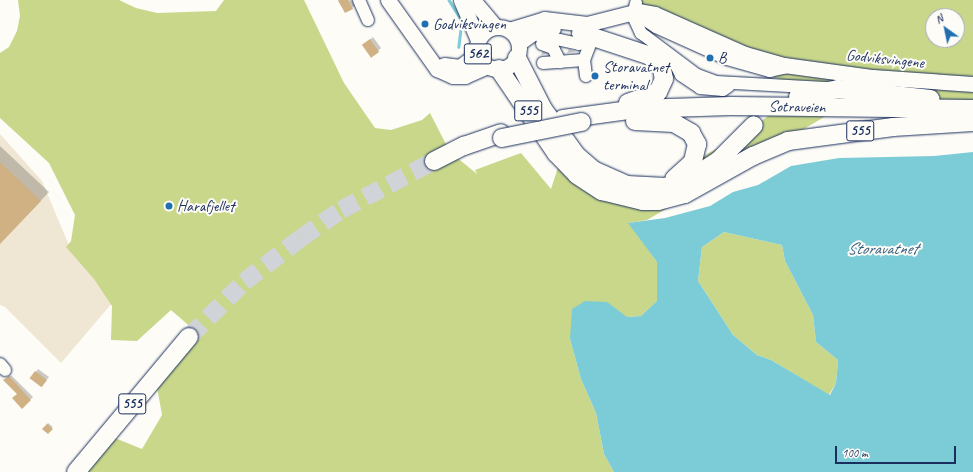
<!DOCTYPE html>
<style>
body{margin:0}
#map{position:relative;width:973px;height:472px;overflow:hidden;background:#fdfcf7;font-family:Caveat,sans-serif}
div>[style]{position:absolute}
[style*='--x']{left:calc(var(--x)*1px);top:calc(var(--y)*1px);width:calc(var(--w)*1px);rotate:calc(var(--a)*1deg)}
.built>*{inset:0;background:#f0e6d4}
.green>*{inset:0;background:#c9d78b}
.water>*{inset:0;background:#7cccd7}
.shadow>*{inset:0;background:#0003;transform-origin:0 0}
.stream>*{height:2.5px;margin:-1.25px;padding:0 1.25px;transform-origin:1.25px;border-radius:1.25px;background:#7cccd7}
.building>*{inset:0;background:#d0b184;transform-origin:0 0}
.highway-tunnel>*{height:18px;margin-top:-9px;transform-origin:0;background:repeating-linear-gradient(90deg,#d0d3d8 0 18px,transparent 0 27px)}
.roads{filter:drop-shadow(0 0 1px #1b2f5e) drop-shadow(0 0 1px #1b2f5e)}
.minor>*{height:12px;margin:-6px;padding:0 6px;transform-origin:6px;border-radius:6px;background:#fdfcf7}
.major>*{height:15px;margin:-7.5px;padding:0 7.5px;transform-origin:7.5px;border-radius:7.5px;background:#fdfcf7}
.major>.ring{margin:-7.5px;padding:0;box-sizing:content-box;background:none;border:15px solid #fdfcf7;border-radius:50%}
.highway>*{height:18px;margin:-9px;padding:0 9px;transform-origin:9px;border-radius:9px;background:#fdfcf7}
.bridges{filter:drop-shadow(0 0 1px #1b2f5e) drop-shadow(0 0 1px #1b2f5e)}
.highway-bridge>*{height:18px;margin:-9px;padding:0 9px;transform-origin:9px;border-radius:9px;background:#fdfcf7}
.dots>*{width:11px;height:11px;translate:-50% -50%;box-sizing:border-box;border:2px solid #fdfcf7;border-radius:50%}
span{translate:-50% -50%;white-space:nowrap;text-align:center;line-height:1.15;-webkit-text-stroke:4px #fdfcf7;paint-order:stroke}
.shield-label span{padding:1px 3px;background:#fdfcf7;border:1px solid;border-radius:3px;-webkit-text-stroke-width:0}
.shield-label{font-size:15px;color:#1b2f5e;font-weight:700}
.poi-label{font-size:16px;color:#1b2f5e}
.left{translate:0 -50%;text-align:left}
.street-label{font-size:16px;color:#1b2f5e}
.water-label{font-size:17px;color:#385e82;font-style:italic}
.north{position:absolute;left:925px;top:8px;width:40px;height:40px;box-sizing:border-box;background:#fdfcf7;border:1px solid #a3aaba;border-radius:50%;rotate:327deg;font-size:11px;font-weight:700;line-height:16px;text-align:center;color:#1b2f5e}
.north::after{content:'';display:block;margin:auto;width:14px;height:18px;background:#1f6fb2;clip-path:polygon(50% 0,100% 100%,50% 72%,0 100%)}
.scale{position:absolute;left:835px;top:446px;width:121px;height:18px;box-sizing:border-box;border:2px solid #1b2f5e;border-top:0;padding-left:5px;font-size:12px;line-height:14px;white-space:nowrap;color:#1b2f5e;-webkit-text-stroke:3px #fdfcf7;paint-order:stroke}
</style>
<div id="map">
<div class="built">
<i style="clip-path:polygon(0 134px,42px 181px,71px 250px,113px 302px,61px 363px,5px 307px,0 305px)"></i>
</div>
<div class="green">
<i style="clip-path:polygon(evenodd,18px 0,119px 0,136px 8px,157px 13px,216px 11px,224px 0,304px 0,344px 83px,375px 128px,391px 130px,422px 120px,430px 113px,450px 152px,477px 174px,475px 170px,521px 153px,551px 189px,562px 155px,607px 184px,663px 178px,742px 135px,803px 91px,651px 19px,638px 0,973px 0,973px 116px,845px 105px,647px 220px,629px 223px,657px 262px,657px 301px,641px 316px,627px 317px,570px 339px,581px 379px,596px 413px,604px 454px,614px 472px,70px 472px,115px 438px,142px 449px,162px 415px,155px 376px,194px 330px,171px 310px,137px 341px,111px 340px,112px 306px,94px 279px,66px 247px,71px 241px,75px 215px,49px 163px,0 118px,0 53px,9px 47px,17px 31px,20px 16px,18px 0,933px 16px,957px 16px,957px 40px,933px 40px,933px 16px)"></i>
<i style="clip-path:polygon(724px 232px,782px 245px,785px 261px,813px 315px,816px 342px,838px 360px,836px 383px,829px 395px,771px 360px,757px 355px,733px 335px,698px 281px,702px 247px)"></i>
</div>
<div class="water">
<i style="clip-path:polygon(evenodd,973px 152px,973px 472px,614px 472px,604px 454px,596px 413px,581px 379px,570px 339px,572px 309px,585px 301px,607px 302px,627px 317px,641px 316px,657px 301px,657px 262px,628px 223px,665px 218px,710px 206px,733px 192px,758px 185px,791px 166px,839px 158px,934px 156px,973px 152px,724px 232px,782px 245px,785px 261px,813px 315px,816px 342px,838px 360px,836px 383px,830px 395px,771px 360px,757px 355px,733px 335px,698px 281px,702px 247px,724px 232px)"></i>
</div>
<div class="shadow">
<i style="clip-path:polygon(352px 0,355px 6px,345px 12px,338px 1px)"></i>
<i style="clip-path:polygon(373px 37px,381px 48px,378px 51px,366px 43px)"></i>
<i style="clip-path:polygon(569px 49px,576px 52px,567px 53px)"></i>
<i style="clip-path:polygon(543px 51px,549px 53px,541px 55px)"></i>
<i style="clip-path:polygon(0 146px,49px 192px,0 243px)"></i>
<i style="clip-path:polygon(38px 369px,49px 377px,43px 384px,36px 372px)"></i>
<i style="clip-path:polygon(11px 375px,33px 397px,22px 407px,18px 394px,7px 378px)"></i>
<i style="left:48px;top:423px;width:6px;height:8px;rotate:39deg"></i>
</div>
<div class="stream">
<i style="--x:449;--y:0;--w:25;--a:58"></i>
<i style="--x:462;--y:21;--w:26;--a:97"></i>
</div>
<div class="building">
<i style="clip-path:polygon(338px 0,348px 0,353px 9px,345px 13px)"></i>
<i style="left:370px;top:39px;width:16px;height:10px;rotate:55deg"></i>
<i style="clip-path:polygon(0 162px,41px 201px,0 244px)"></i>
<i style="left:35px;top:371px;width:15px;height:9px;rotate:37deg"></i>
<i style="clip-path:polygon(9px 376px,31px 400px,22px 409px,12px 398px,17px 394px,3px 380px)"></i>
<i style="clip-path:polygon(47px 424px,53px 429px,48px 434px,42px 429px)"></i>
</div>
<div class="highway-tunnel">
<i style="--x:189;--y:337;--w:78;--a:-45"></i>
<i style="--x:244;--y:282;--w:72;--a:-37.7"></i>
<i style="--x:301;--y:238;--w:49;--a:-35"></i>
<i style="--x:341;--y:210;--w:105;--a:-27.8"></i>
</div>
<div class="roads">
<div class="minor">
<i style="--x:359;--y:0;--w:22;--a:66"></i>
<i style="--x:636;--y:3;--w:13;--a:103"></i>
<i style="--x:633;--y:16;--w:19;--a:65"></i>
<i style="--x:641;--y:33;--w:70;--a:36.9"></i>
<i style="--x:697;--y:75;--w:20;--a:20"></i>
<i style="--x:716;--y:82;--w:109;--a:3.2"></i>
<i style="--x:633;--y:12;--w:27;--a:33"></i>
<i style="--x:656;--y:27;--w:78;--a:24.3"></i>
<i style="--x:727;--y:59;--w:45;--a:15.6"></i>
<i style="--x:770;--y:71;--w:23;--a:-13"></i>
<i style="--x:533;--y:34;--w:47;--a:12.3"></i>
<i style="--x:579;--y:44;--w:13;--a:-27"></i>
<i style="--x:542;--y:44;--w:12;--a:20"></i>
<i style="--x:553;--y:48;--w:16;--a:63"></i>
<i style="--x:543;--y:63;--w:41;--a:-4.2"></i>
<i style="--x:676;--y:65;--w:11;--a:63"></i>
<i style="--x:681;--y:75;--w:23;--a:34"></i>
<i style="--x:700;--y:88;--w:23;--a:5"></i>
<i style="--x:723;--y:90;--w:7;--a:-34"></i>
<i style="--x:586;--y:76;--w:16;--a:-97"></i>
<i style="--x:584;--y:60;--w:22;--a:-69"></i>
<i style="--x:0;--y:364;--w:8;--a:50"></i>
</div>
<div class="major">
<i style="--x:388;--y:0;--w:85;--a:54.6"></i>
<i style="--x:437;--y:69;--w:17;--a:24"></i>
<i style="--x:453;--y:76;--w:12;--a:0"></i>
<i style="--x:465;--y:76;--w:24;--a:-24"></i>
<i style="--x:461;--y:0;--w:43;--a:67"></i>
<i style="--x:473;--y:0;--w:35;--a:50"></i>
<i class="ring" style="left:477px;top:27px;width:27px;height:27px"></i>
<i style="--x:509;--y:30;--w:37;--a:-17"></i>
<i style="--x:544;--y:19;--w:43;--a:6.6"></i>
<i style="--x:587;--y:24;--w:53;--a:-14.3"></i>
<i style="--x:638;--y:11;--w:17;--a:10"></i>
<i style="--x:655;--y:14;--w:98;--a:24"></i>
<i style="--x:745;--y:54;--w:41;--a:15.8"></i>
<i style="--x:784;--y:65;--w:90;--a:7.7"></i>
<i style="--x:873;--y:77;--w:100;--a:4"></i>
<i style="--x:519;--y:43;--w:22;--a:-36"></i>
<i style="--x:537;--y:30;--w:16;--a:-7"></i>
<i style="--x:444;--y:65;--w:16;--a:7"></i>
<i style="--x:460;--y:67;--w:23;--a:-38"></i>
</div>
<div class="highway">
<i style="--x:581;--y:33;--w:71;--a:18.2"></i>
<i style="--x:648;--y:55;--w:16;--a:35"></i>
<i style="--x:661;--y:64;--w:15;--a:79"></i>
<i style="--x:664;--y:79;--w:14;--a:115"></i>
<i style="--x:658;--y:92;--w:32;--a:160"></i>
<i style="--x:517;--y:58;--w:57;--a:63"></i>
<i style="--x:543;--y:109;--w:57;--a:54.3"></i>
<i style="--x:576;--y:155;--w:23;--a:41"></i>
<i style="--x:593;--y:170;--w:37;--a:24"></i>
<i style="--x:627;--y:185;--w:38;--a:3"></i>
<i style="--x:665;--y:187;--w:23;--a:-15"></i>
<i style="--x:687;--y:181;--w:38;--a:-33"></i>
<i style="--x:719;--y:160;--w:49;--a:-45"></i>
<i style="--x:499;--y:69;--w:102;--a:55.8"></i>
<i style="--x:556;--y:153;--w:30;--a:46"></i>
<i style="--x:577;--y:175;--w:30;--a:33"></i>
<i style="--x:602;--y:191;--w:42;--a:13.7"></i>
<i style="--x:643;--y:201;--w:15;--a:0"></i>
<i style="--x:658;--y:201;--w:28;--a:-15"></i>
<i style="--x:685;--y:194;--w:78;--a:-29.2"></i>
<i style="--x:753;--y:156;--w:38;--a:-23"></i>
<i style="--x:788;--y:141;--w:106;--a:-7.6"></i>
<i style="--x:893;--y:127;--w:80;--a:-3.6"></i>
<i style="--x:798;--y:97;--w:41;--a:-11.3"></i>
<i style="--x:838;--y:89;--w:93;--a:6.2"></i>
<i style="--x:563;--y:119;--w:75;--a:-7.7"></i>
<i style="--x:637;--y:109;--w:94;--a:-1.8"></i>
<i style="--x:731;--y:106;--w:242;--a:0.7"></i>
<i style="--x:635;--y:121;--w:39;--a:3"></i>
<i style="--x:674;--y:123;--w:20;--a:30"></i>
<i style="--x:691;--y:133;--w:13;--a:61"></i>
<i style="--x:697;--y:144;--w:18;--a:103"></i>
<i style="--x:693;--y:162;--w:25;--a:138"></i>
<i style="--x:434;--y:161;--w:34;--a:-27"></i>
<i style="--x:464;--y:146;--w:39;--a:-19"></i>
<i style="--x:76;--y:472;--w:176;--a:-50.1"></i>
</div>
</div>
<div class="bridges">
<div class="highway-bridge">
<i style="--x:502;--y:138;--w:81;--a:-11.4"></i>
</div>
</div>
<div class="dots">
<i style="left:425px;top:24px;background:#1f6fb2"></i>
<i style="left:710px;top:58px;background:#1f6fb2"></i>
<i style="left:595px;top:76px;background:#1f6fb2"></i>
<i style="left:169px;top:206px;background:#1f6fb2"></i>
</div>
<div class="shield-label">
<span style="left:478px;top:54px">562</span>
<span style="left:528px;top:111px">555</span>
<span style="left:860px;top:131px">555</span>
<span style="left:132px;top:404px">555</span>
</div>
<div class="poi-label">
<span class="left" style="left:433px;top:24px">Godviksvingen</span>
<span class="left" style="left:718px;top:58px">B</span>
<span class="left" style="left:603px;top:76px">Storavatnet<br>terminal</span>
<span class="left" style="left:177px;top:206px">Harafjellet</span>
</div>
<div class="street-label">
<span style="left:885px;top:59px;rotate:6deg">Godviksvingene</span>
<span style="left:797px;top:107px;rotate:1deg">Sotraveien</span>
</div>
<div class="water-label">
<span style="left:882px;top:249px">Storavatnet</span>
</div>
<div class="north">N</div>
<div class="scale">100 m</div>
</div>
